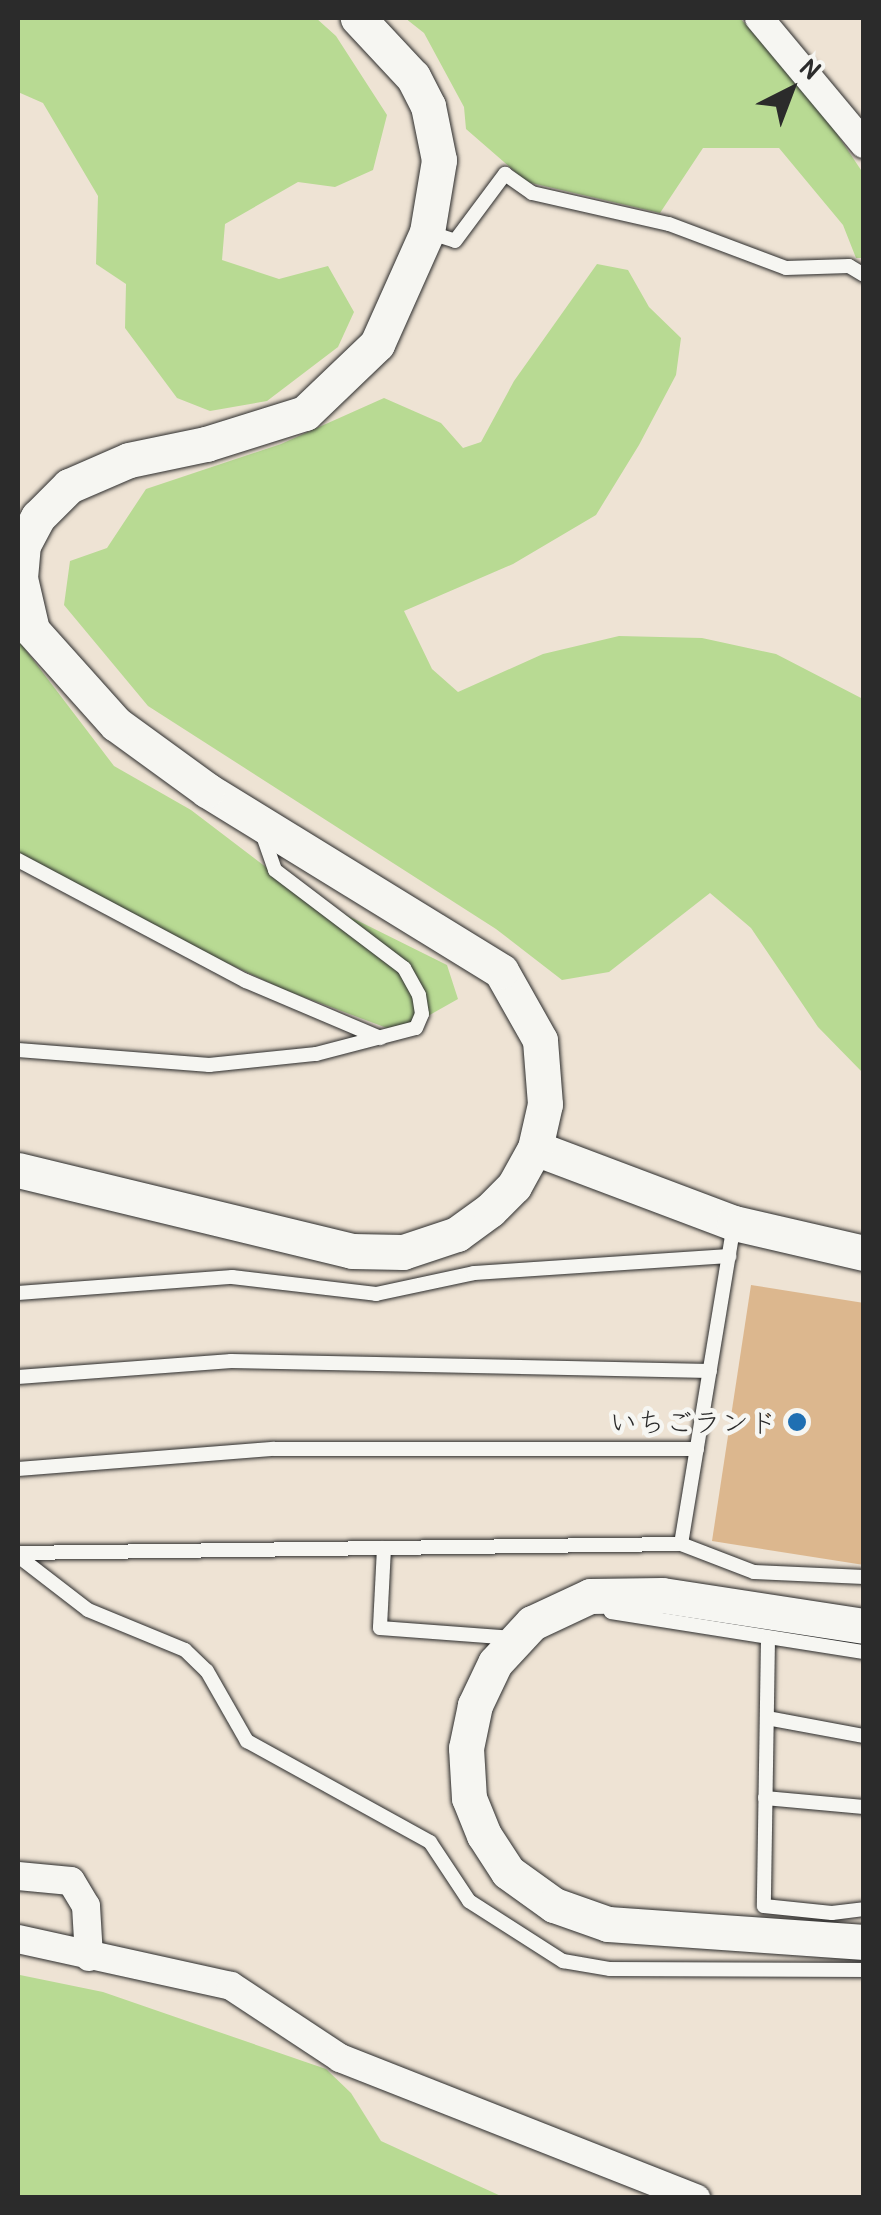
<!DOCTYPE html>
<meta charset="utf-8">
<style>
body{margin:0}
#map{position:relative;width:881px;height:2215px;overflow:hidden;background:#eee3d4;font-family:"Patrick Hand","Klee One",sans-serif}
div>[style]{position:absolute}
[style*='--x']{left:calc(var(--x)*1px);top:calc(var(--y)*1px);width:calc(var(--w)*1px);rotate:calc(var(--a)*1deg)}
.green>*{inset:0;background:#b8da93}
.building>*{inset:0;background:#dcb78e}
.roads{filter:drop-shadow(0 0 2px #2b2b2b) drop-shadow(0 0 2px #2b2b2b)}
.service>*{height:14px;margin:-7px;padding:0 7px;transform-origin:7px;border-radius:7px;background:#f6f6f2}
.minor>*{height:28px;margin:-14px;padding:0 14px;transform-origin:14px;border-radius:14px;background:#f6f6f2}
.tertiary>*{height:35px;margin:-17.5px;padding:0 17.5px;transform-origin:17.5px;border-radius:17.5px;background:#f6f6f2}
.dots>*{width:28px;height:28px;translate:-50% -50%;box-sizing:border-box;border:5px solid #f6f6f2;border-radius:50%}
span{translate:-50% -50%;white-space:nowrap;text-align:center;line-height:1.15;-webkit-text-stroke:9px #f6f6f2;paint-order:stroke}
.poi-label{font-size:28px;color:#2b2b2b}
.right{translate:-100% -50%;text-align:right}
.frame{position:absolute;inset:0;border:20px solid #2b2b2b;pointer-events:none}
.north{position:absolute;left:741px;top:40px;width:100px;height:100px;-webkit-text-stroke:8px #f6f6f2;paint-order:stroke;rotate:42deg;font-size:28px;font-weight:700;line-height:40px;text-align:center;color:#2b2b2b}
.north::after{content:'';display:block;margin:auto;width:35px;height:45px;background:#2b2b2b;clip-path:polygon(50% 0,100% 100%,50% 72%,0 100%)}
</style>
<div id="map">
<div class="green">
<i style="clip-path:polygon(18px 18px,316px 18px,336px 36px,387px 115px,373px 170px,335px 187px,298px 182px,225px 224px,222px 260px,279px 279px,328px 266px,354px 312px,338px 347px,267px 401px,210px 411px,177px 398px,125px 328px,126px 284px,96px 264px,98px 196px,43px 103px,18px 92px)"></i>
<i style="clip-path:polygon(405px 18px,740px 18px,821px 110px,863px 173px,863px 258px,856px 258px,843px 225px,779px 148px,703px 148px,660px 213px,527px 182px,466px 129px,464px 107px,424px 33px)"></i>
<i style="clip-path:polygon(597px 264px,628px 270px,649px 307px,681px 338px,676px 375px,639px 445px,596px 515px,513px 564px,404px 611px,432px 669px,458px 692px,543px 654px,619px 636px,702px 638px,776px 654px,863px 699px,863px 1073px,818px 1027px,751px 928px,710px 893px,609px 972px,562px 980px,496px 929px,148px 706px,64px 605px,70px 561px,107px 548px,146px 489px,281px 444px,384px 398px,441px 423px,463px 448px,481px 442px,514px 381px)"></i>
<i style="clip-path:polygon(18px 640px,114px 766px,191px 810px,296px 890px,447px 965px,458px 999px,419px 1021px,387px 1028px,285px 990px,80px 894px,18px 853px)"></i>
<i style="clip-path:polygon(20px 1975px,103px 1992px,326px 2069px,351px 2093px,381px 2141px,503px 2197px,18px 2197px)"></i>
</div>
<div class="building">
<i style="clip-path:polygon(751px 1285px,864px 1303px,864px 1565px,712px 1541px)"></i>
</div>
<div class="roads">
<div class="service">
<i style="--x:428;--y:232;--w:28;--a:18"></i>
<i style="--x:455;--y:241;--w:84;--a:-53.3"></i>
<i style="--x:505;--y:174;--w:33;--a:35"></i>
<i style="--x:532;--y:193;--w:140;--a:12.8"></i>
<i style="--x:669;--y:224;--w:125;--a:20.6"></i>
<i style="--x:786;--y:268;--w:63;--a:-1.8"></i>
<i style="--x:849;--y:266;--w:17;--a:31"></i>
<i style="--x:18;--y:860;--w:258;--a:28"></i>
<i style="--x:246;--y:981;--w:146;--a:23"></i>
<i style="--x:18;--y:1050;--w:192;--a:4.5"></i>
<i style="--x:209;--y:1065;--w:108;--a:-5.9"></i>
<i style="--x:316;--y:1054;--w:103;--a:-14.6"></i>
<i style="--x:416;--y:1028;--w:15;--a:-67"></i>
<i style="--x:422;--y:1014;--w:19;--a:-99"></i>
<i style="--x:419;--y:995;--w:31;--a:-119"></i>
<i style="--x:404;--y:968;--w:162;--a:-142.8"></i>
<i style="--x:275;--y:870;--w:42;--a:-109.3"></i>
<i style="--x:18;--y:1293;--w:215;--a:-4.3"></i>
<i style="--x:232;--y:1277;--w:145;--a:6.7"></i>
<i style="--x:376;--y:1294;--w:100;--a:-12.1"></i>
<i style="--x:474;--y:1273;--w:256;--a:-3.8"></i>
<i style="--x:18;--y:1377;--w:214;--a:-4.3"></i>
<i style="--x:231;--y:1361;--w:479;--a:1.2"></i>
<i style="--x:18;--y:1469;--w:257;--a:-4.5"></i>
<i style="--x:274;--y:1449;--w:423;--a:0"></i>
<i style="--x:681;--y:1544;--w:324;--a:-80.6"></i>
<i style="--x:384;--y:1548;--w:80;--a:92.9"></i>
<i style="--x:380;--y:1628;--w:134;--a:4.3"></i>
<i style="--x:18;--y:1553;--w:663;--a:-0.78"></i>
<i style="--x:681;--y:1544;--w:78;--a:21"></i>
<i style="--x:754;--y:1572;--w:110;--a:2.6"></i>
<i style="--x:18;--y:1556;--w:88;--a:37.6"></i>
<i style="--x:88;--y:1610;--w:105;--a:22.4"></i>
<i style="--x:185;--y:1650;--w:30;--a:44"></i>
<i style="--x:207;--y:1671;--w:81;--a:60.3"></i>
<i style="--x:247;--y:1741;--w:209;--a:28.9"></i>
<i style="--x:430;--y:1842;--w:71;--a:56.5"></i>
<i style="--x:469;--y:1901;--w:112;--a:32.6"></i>
<i style="--x:563;--y:1961;--w:48;--a:9.7"></i>
<i style="--x:610;--y:1969;--w:254;--a:0.2"></i>
<i style="--x:609;--y:1604;--w:8;--a:76"></i>
<i style="--x:611;--y:1612;--w:256;--a:9"></i>
<i style="--x:768;--y:1639;--w:267;--a:90.9"></i>
<i style="--x:764;--y:1906;--w:68;--a:5.9"></i>
<i style="--x:832;--y:1913;--w:32;--a:-7"></i>
<i style="--x:767;--y:1718;--w:99;--a:10.5"></i>
<i style="--x:765;--y:1798;--w:99;--a:5.2"></i>
</div>
<div class="minor">
<i style="--x:759;--y:18;--w:164;--a:50.2"></i>
<i style="--x:18;--y:1876;--w:53;--a:5.4"></i>
<i style="--x:71;--y:1881;--w:29;--a:59"></i>
<i style="--x:86;--y:1906;--w:51;--a:86.6"></i>
<i style="--x:18;--y:1939;--w:218;--a:12.4"></i>
<i style="--x:231;--y:1986;--w:131;--a:33.4"></i>
<i style="--x:340;--y:2058;--w:383;--a:21.5"></i>
</div>
<div class="tertiary">
<i style="--x:535;--y:1148;--w:213;--a:20.7"></i>
<i style="--x:734;--y:1223;--w:133;--a:13"></i>
<i style="--x:18;--y:1170;--w:344;--a:13.6"></i>
<i style="--x:352;--y:1251;--w:51;--a:1.1"></i>
<i style="--x:403;--y:1252;--w:57;--a:-18.4"></i>
<i style="--x:457;--y:1234;--w:41;--a:-36"></i>
<i style="--x:490;--y:1210;--w:34;--a:-45"></i>
<i style="--x:514;--y:1186;--w:43;--a:-61.1"></i>
<i style="--x:535;--y:1148;--w:45;--a:-77.2"></i>
<i style="--x:545;--y:1104;--w:64;--a:-94.5"></i>
<i style="--x:540;--y:1040;--w:79;--a:-119.5"></i>
<i style="--x:501;--y:971;--w:345;--a:-148.4"></i>
<i style="--x:207;--y:790;--w:112;--a:-144"></i>
<i style="--x:116;--y:724;--w:126;--a:-131.8"></i>
<i style="--x:32;--y:630;--w:53;--a:-103"></i>
<i style="--x:20;--y:578;--w:33;--a:-85"></i>
<i style="--x:23;--y:545;--w:32;--a:-62"></i>
<i style="--x:38;--y:517;--w:44;--a:-45"></i>
<i style="--x:69;--y:486;--w:65;--a:-23.4"></i>
<i style="--x:129;--y:460;--w:79;--a:-11.7"></i>
<i style="--x:206;--y:444;--w:104;--a:-17.4"></i>
<i style="--x:305;--y:413;--w:100;--a:-43.8"></i>
<i style="--x:377;--y:344;--w:123;--a:-65.9"></i>
<i style="--x:427;--y:232;--w:73;--a:-80.5"></i>
<i style="--x:439;--y:160;--w:55;--a:-101.5"></i>
<i style="--x:428;--y:106;--w:33;--a:-117"></i>
<i style="--x:413;--y:77;--w:81;--a:-133"></i>
<i style="--x:864;--y:1626;--w:204;--a:-171.3"></i>
<i style="--x:662;--y:1595;--w:72;--a:179.2"></i>
<i style="--x:590;--y:1596;--w:64;--a:155"></i>
<i style="--x:532;--y:1623;--w:54;--a:132.8"></i>
<i style="--x:495;--y:1663;--w:47;--a:115.5"></i>
<i style="--x:475;--y:1705;--w:44;--a:101.8"></i>
<i style="--x:466;--y:1748;--w:50;--a:86.6"></i>
<i style="--x:469;--y:1798;--w:40;--a:68"></i>
<i style="--x:484;--y:1835;--w:44;--a:57"></i>
<i style="--x:508;--y:1872;--w:57;--a:35.7"></i>
<i style="--x:554;--y:1905;--w:57;--a:19.4"></i>
<i style="--x:608;--y:1924;--w:257;--a:4"></i>
</div>
</div>
<div class="dots">
<i style="left:797px;top:1422px;background:#1f6fb2"></i>
</div>
<div class="poi-label">
<span class="right" style="left:777px;top:1422px">いちごランド</span>
</div>
<div class="frame"></div>
<div class="north">N</div>
</div>
